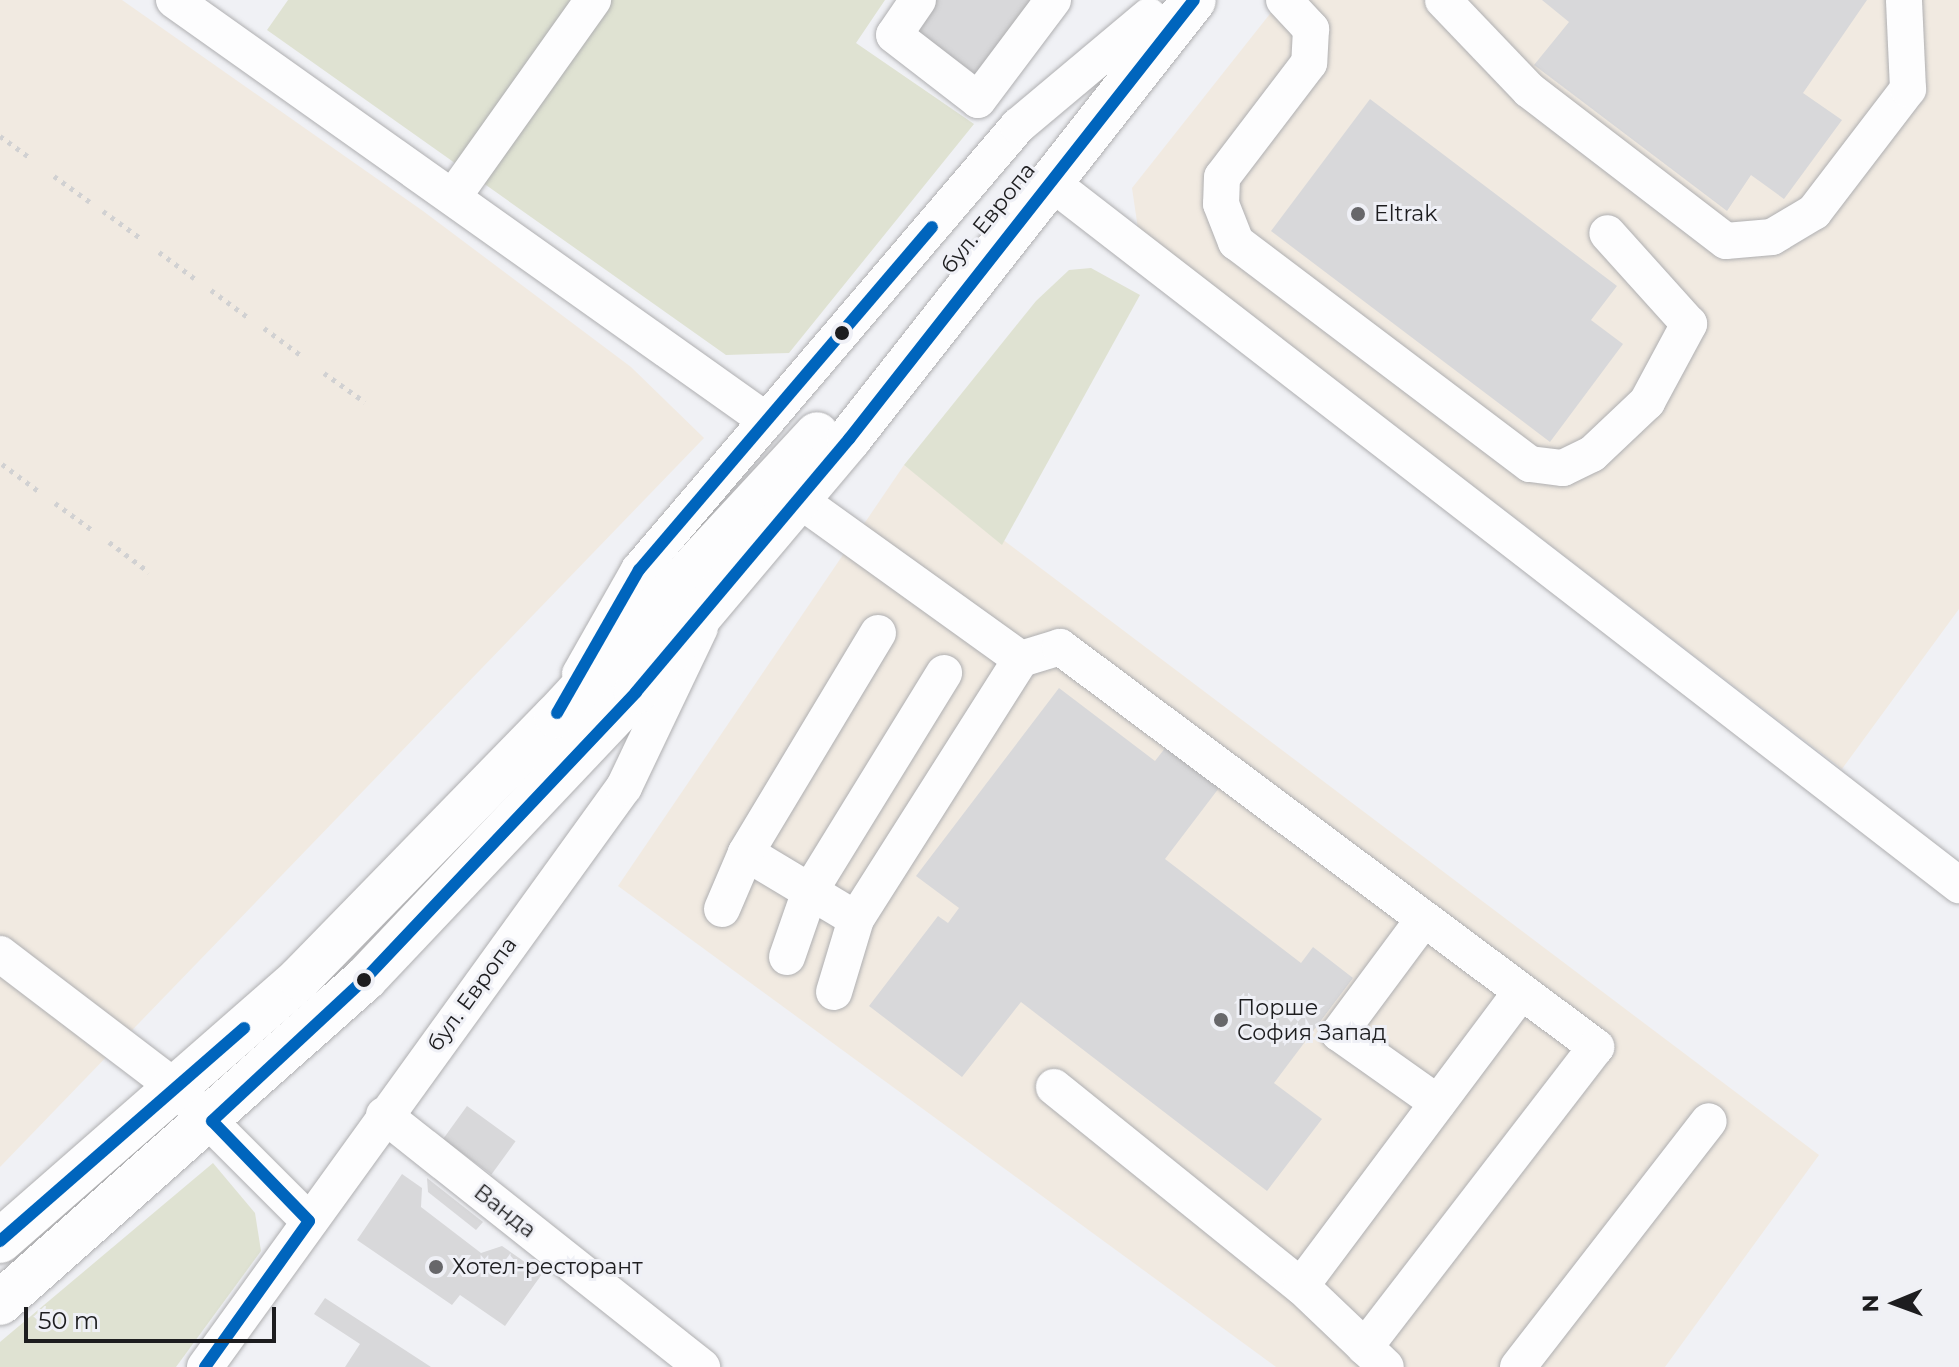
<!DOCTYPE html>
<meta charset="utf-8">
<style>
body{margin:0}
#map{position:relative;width:1959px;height:1367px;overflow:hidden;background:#f0f1f5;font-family:Montserrat,sans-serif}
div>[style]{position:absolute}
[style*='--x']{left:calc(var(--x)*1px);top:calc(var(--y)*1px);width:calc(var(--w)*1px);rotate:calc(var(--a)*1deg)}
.commercial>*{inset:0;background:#f1eae1}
.green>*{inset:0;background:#dfe2d2}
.building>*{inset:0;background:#d8d8da;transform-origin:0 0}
.path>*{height:5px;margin-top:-2.5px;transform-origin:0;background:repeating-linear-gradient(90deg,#d1d1d2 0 4px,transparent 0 10px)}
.roads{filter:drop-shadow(0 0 2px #afafb1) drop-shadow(0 0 2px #afafb1)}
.minor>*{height:36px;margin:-18px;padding:0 18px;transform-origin:18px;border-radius:18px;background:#fdfdfe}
.major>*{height:44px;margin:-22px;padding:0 22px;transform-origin:22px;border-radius:22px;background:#fdfdfe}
.bus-1>*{height:12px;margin:-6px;padding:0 6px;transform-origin:6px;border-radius:6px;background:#0065bd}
.dots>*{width:22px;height:22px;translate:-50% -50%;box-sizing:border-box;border:4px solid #eff0f6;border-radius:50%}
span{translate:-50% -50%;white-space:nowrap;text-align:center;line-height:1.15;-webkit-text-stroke:6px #eff0f6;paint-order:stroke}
.poi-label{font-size:22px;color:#1d1d1f}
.left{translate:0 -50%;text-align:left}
.street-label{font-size:22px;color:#1d1d1f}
.north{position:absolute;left:1855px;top:1263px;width:80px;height:80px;-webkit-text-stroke:6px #eff0f6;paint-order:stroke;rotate:269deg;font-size:22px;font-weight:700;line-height:32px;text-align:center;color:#1d1d1f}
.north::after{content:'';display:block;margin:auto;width:28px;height:36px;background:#1d1d1f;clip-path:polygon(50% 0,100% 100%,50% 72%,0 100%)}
.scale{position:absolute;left:24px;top:1307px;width:252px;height:36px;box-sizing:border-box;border:4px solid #1d1d1f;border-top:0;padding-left:10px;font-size:24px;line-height:28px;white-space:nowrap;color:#1d1d1f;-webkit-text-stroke:6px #eff0f6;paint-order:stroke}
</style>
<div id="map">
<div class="commercial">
<i style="clip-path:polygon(0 0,122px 0,423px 211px,631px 367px,704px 438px,0 1167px)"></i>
<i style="clip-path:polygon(1281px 0,1959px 0,1959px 609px,1842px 769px,1138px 229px,1132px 188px)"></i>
<i style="clip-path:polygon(904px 465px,1819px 1155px,1665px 1367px,1276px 1367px,618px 886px)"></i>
</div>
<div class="green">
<i style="clip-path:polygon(288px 0,885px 0,856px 43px,974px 124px,789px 353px,726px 355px,267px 30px)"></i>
<i style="clip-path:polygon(1091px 268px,1140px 295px,1002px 545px,904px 465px,1036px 301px,1069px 270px)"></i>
<i style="clip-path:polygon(213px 1163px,255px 1213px,261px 1251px,176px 1367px,0 1367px,0 1342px)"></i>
</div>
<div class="building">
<i style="clip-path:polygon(935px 0,1031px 0,975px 74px,913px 28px)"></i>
<i style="clip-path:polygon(1542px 0,1867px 0,1803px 93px,1842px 120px,1784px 199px,1751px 175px,1727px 211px,1534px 65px,1569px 22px)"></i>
<i style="clip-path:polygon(1370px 99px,1617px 286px,1591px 320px,1623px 344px,1550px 442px,1271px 231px)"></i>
<i style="clip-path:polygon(1059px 688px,1155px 761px,1169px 743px,1222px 784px,1165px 859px,1301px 963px,1313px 947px,1353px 978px,1274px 1083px,1322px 1119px,1267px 1191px,1021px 1002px,962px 1077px,869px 1006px,938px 916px,948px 923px,959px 908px,916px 876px)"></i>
<i style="left:467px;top:1106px;width:60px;height:41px;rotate:36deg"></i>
<i style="clip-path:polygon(402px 1174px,422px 1188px,421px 1207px,481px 1253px,502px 1246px,542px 1274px,505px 1326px,460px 1295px,452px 1305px,357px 1240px)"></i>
<i style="clip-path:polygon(427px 1178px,483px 1222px,476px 1230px,428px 1192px)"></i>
<i style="clip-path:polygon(325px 1298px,431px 1367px,345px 1367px,360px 1344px,314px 1314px)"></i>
</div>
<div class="path">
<i style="--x:0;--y:136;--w:37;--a:36"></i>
<i style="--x:54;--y:176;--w:44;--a:35.8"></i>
<i style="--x:103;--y:211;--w:49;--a:35.9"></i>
<i style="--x:159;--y:252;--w:44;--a:36.6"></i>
<i style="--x:211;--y:290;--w:47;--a:36.4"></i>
<i style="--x:264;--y:328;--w:47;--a:36.4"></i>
<i style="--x:324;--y:373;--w:50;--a:35.3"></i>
<i style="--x:2;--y:464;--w:49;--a:36.6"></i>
<i style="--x:55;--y:503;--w:46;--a:36.1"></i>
<i style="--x:109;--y:542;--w:50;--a:36.9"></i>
</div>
<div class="roads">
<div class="minor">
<i style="--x:174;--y:0;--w:727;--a:35.37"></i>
<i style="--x:918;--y:0;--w:42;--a:124.4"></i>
<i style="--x:894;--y:35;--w:106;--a:37.7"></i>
<i style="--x:978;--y:100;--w:125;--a:-53.1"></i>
<i style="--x:1284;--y:0;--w:40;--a:47"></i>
<i style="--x:1311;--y:29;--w:34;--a:93"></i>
<i style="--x:1309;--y:63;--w:143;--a:127.3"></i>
<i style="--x:1222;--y:177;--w:27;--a:92"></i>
<i style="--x:1221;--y:204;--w:41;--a:68.5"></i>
<i style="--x:1236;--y:242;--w:368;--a:37.1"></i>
<i style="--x:1530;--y:464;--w:33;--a:7"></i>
<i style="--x:1563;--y:468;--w:32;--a:-26"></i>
<i style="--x:1592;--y:454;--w:76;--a:-43.4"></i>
<i style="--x:1647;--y:402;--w:89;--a:-61.7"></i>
<i style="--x:1689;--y:324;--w:122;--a:-132"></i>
<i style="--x:1443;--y:0;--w:124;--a:46.3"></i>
<i style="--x:1529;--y:90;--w:248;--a:37.5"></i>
<i style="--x:1726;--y:241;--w:46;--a:-5"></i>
<i style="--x:1772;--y:237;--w:49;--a:-30.8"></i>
<i style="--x:1814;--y:212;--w:155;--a:-52.6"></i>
<i style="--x:1908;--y:89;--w:89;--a:-92.6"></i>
<i style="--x:1053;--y:184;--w:1146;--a:37.73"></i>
<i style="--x:453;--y:197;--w:242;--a:-54.6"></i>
<i style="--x:798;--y:499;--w:274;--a:35.7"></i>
<i style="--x:1021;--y:659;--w:41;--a:-17.1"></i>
<i style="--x:1060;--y:647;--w:669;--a:36.73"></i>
<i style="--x:1596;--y:1047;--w:379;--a:127.6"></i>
<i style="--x:878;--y:633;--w:257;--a:121"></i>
<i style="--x:746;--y:853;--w:128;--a:31"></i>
<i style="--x:856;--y:919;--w:308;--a:-57.6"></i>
<i style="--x:580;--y:674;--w:120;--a:-60.4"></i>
<i style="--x:639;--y:570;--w:584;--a:-49.52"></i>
<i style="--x:1018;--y:126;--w:171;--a:-40"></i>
<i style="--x:722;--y:909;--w:61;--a:-66.8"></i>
<i style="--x:1423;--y:920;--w:141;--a:126.6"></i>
<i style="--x:1339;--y:1033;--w:121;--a:35.3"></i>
<i style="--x:0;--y:954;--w:223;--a:37.3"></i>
<i style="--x:177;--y:1089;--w:187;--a:45"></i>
<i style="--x:787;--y:957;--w:70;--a:-70.8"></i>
<i style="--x:810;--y:891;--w:256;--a:-58.4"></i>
<i style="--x:834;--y:992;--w:76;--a:-73.2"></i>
<i style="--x:1054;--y:1087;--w:317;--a:38.9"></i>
<i style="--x:1301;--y:1286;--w:117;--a:43.6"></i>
<i style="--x:384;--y:1115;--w:406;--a:38.4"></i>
<i style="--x:1301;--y:1286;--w:367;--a:-53.2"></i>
<i style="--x:205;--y:1367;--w:716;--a:-54.16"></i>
<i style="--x:624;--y:787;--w:176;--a:-64.5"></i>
<i style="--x:1518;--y:1367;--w:311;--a:-52.2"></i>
</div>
<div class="major">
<i style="--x:0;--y:1241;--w:399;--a:-41.2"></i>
<i style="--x:300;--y:978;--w:366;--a:-45.7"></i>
<i style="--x:556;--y:716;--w:384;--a:-47.2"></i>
<i style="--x:0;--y:1303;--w:489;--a:-41.6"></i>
<i style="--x:366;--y:978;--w:393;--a:-46.6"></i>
<i style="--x:636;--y:692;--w:331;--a:-49.9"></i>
<i style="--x:849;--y:439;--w:558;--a:-51.84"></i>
</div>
</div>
<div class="bus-1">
<i style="--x:557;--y:713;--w:165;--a:-60.2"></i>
<i style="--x:639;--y:570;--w:451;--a:-49.5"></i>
<i style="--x:0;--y:1241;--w:324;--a:-41.1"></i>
<i style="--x:205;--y:1367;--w:179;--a:-54.5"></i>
<i style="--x:309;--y:1221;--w:139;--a:-134.1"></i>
<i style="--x:212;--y:1121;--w:210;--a:-42.9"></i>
<i style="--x:366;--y:978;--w:393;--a:-46.6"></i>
<i style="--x:636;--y:692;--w:331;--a:-49.9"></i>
<i style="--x:849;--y:439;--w:558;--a:-51.84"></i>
</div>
<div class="dots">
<i style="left:1358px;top:214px;background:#67676a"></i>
<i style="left:842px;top:333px;background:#1d1d1f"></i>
<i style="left:364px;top:980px;background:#1d1d1f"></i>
<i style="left:1221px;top:1020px;background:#67676a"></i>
<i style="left:436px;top:1267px;background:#67676a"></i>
</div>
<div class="poi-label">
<span class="left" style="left:1374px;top:214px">Eltrak</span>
<span class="left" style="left:1237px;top:1020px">Порше<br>София Запад</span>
<span class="left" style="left:452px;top:1267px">Хотел-ресторант</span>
</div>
<div class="street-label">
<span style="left:988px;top:218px;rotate:-51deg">бул. Европа</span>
<span style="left:472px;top:994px;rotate:-54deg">бул. Европа</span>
<span style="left:505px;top:1211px;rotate:38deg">Ванда</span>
</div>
<div class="north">N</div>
<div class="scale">50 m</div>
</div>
